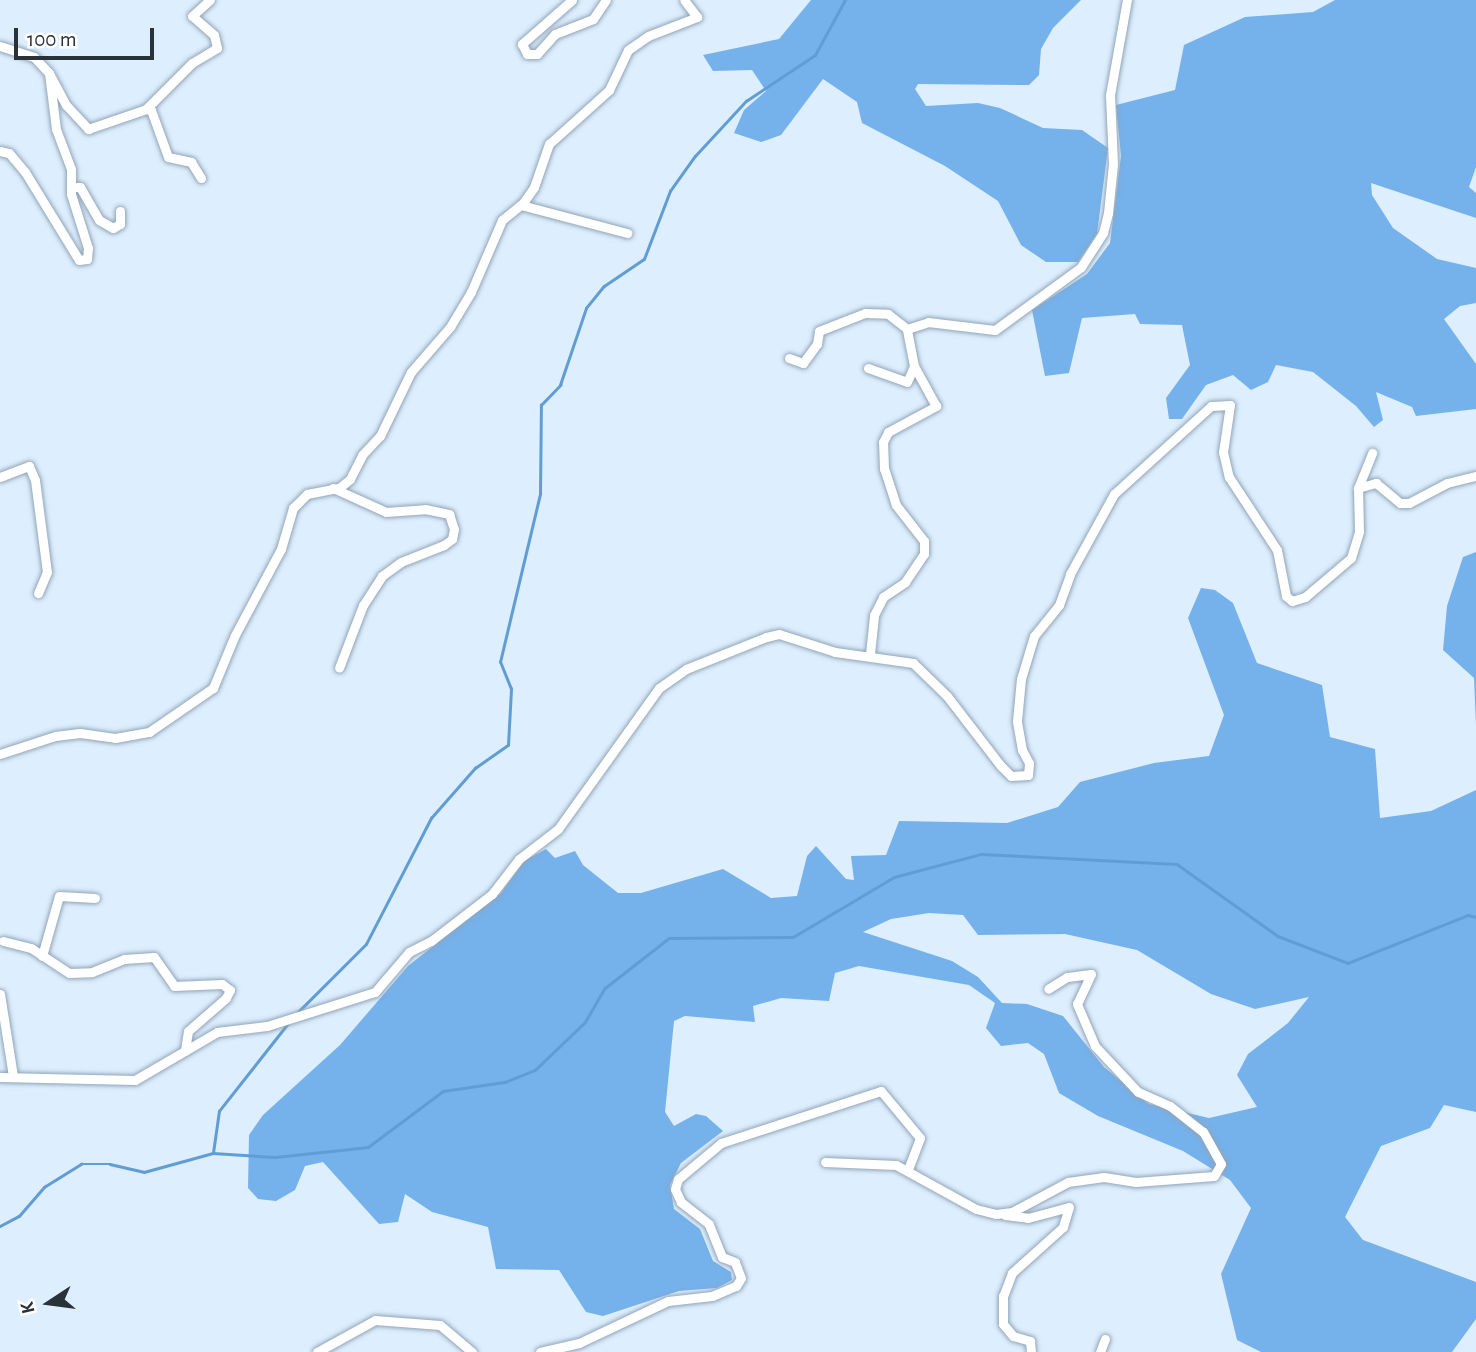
<!DOCTYPE html>
<style>
body{margin:0}
#map{position:relative;width:1476px;height:1352px;overflow:hidden;background:#ddeefe;font-family:"Alegreya Sans",sans-serif}
div>[style]{position:absolute}
[style*='--x']{left:calc(var(--x)*1px);top:calc(var(--y)*1px);width:calc(var(--w)*1px);rotate:calc(var(--a)*1deg)}
.forest>*{inset:0;background:#75b1ea}
.stream>*{height:2.5px;margin:-1.25px;padding:0 1.25px;transform-origin:1.25px;border-radius:1.25px;background:#619dd5}
.roads{filter:drop-shadow(0 0 2px #91a5b8) drop-shadow(0 0 2px #91a5b8)}
.minor>*{height:9px;margin:-4.5px;padding:0 4.5px;transform-origin:4.5px;border-radius:4.5px;background:#fff}
span{translate:-50% -50%;white-space:nowrap;text-align:center;line-height:1.15;-webkit-text-stroke:6px #fff;paint-order:stroke}
.north{position:absolute;left:14px;top:1268px;width:70px;height:70px;-webkit-text-stroke:5px #fff;paint-order:stroke;rotate:257deg;font-size:19px;font-weight:700;line-height:28px;text-align:center;color:#293139}
.north::after{content:'';display:block;margin:auto;width:24px;height:32px;background:#293139;clip-path:polygon(50% 0,100% 100%,50% 72%,0 100%)}
.scale{position:absolute;left:14px;top:28px;width:140px;height:32px;box-sizing:border-box;border:4px solid #293139;border-top:0;padding-left:9px;font-size:21px;line-height:24px;white-space:nowrap;color:#293139;-webkit-text-stroke:5px #fff;paint-order:stroke}
</style>
<div id="map">
<div class="forest">
<i style="clip-path:polygon(811px 0,1081px 0,1053px 28px,1041px 49px,1039px 75px,1029px 85px,918px 84px,915px 89px,926px 106px,978px 103px,1000px 108px,1043px 128px,1082px 130px,1108px 148px,1097px 234px,1078px 262px,1046px 262px,1021px 245px,998px 201px,945px 166px,862px 123px,857px 102px,823px 79px,781px 135px,761px 142px,734px 133px,744px 110px,766px 91px,752px 70px,713px 71px,703px 55px,779px 39px)"></i>
<i style="clip-path:polygon(1335px 0,1476px 0,1476px 167px,1469px 187px,1476px 193px,1476px 218px,1371px 183px,1372px 195px,1393px 228px,1437px 259px,1476px 268px,1476px 303px,1460px 306px,1444px 319px,1476px 364px,1476px 409px,1416px 416px,1412px 407px,1376px 392px,1383px 420px,1374px 427px,1356px 406px,1313px 372px,1276px 365px,1268px 382px,1251px 390px,1233px 375px,1206px 385px,1182px 419px,1169px 419px,1166px 398px,1190px 365px,1182px 325px,1140px 324px,1135px 314px,1082px 318px,1069px 373px,1045px 376px,1032px 310px,1087px 274px,1110px 243px,1121px 156px,1116px 105px,1175px 90px,1184px 45px,1245px 17px,1313px 12px)"></i>
<i style="clip-path:polygon(1476px 552px,1476px 726px,1474px 678px,1443px 650px,1447px 606px,1463px 557px)"></i>
<i style="clip-path:polygon(evenodd,1201px 588px,1215px 590px,1233px 603px,1257px 663px,1322px 685px,1330px 737px,1375px 749px,1380px 818px,1431px 811px,1476px 790px,1476px 1112px,1444px 1105px,1430px 1128px,1381px 1146px,1345px 1217px,1363px 1240px,1476px 1282px,1476px 1319px,1452px 1352px,1261px 1352px,1237px 1340px,1221px 1274px,1251px 1208px,1230px 1180px,1183px 1151px,1098px 1116px,1059px 1093px,1044px 1054px,1028px 1043px,1001px 1046px,986px 1028px,995px 1003px,969px 985px,859px 966px,835px 973px,829px 1001px,781px 998px,753px 1006px,755px 1022px,685px 1016px,674px 1021px,665px 1112px,674px 1126px,696px 1114px,706px 1116px,723px 1131px,681px 1163px,670px 1185px,674px 1209px,700px 1229px,713px 1261px,731px 1272px,732px 1280px,717px 1288px,679px 1291px,603px 1316px,586px 1312px,559px 1270px,496px 1269px,488px 1227px,432px 1212px,405px 1194px,398px 1222px,379px 1224px,323px 1162px,305px 1166px,295px 1190px,276px 1201px,258px 1199px,248px 1188px,249px 1135px,263px 1115px,340px 1045px,408px 966px,501px 893px,524px 861px,546px 849px,555px 858px,575px 851px,583px 865px,618px 893px,641px 893px,723px 869px,771px 898px,797px 896px,807px 856px,816px 846px,846px 879px,854px 880px,851px 856px,886px 855px,899px 821px,1007px 823px,1058px 807px,1080px 782px,1154px 763px,1209px 756px,1224px 715px,1188px 618px,1201px 588px,929px 913px,963px 915px,978px 935px,1065px 934px,1137px 950px,1211px 994px,1255px 1009px,1309px 997px,1288px 1023px,1248px 1054px,1237px 1075px,1257px 1107px,1209px 1118px,1149px 1104px,1104px 1067px,1063px 1016px,1027px 1004px,1002px 1003px,978px 977px,952px 961px,863px 932px,891px 919px,929px 913px)"></i>
</div>
<div class="stream">
<i style="--x:298;--y:1012;--w:96;--a:-45"></i>
<i style="--x:366;--y:944;--w:142;--a:-62.7"></i>
<i style="--x:431;--y:818;--w:67;--a:-48.7"></i>
<i style="--x:475;--y:768;--w:40;--a:-34.9"></i>
<i style="--x:508;--y:745;--w:56;--a:-86.9"></i>
<i style="--x:511;--y:689;--w:29;--a:-112"></i>
<i style="--x:500;--y:662;--w:173;--a:-76.6"></i>
<i style="--x:540;--y:494;--w:89;--a:-89.4"></i>
<i style="--x:541;--y:405;--w:28;--a:-46"></i>
<i style="--x:560;--y:385;--w:81;--a:-71.3"></i>
<i style="--x:586;--y:308;--w:28;--a:-51"></i>
<i style="--x:604;--y:286;--w:48;--a:-34"></i>
<i style="--x:644;--y:259;--w:73;--a:-69.1"></i>
<i style="--x:670;--y:191;--w:43;--a:-54.5"></i>
<i style="--x:695;--y:156;--w:75;--a:-47.2"></i>
<i style="--x:746;--y:101;--w:83;--a:-33.7"></i>
<i style="--x:815;--y:55;--w:63;--a:-61.4"></i>
<i style="--x:213;--y:1153;--w:62;--a:3.7"></i>
<i style="--x:275;--y:1157;--w:94;--a:-6.1"></i>
<i style="--x:368;--y:1147;--w:94;--a:-36.7"></i>
<i style="--x:443;--y:1091;--w:63;--a:-8.3"></i>
<i style="--x:505;--y:1082;--w:32;--a:-22"></i>
<i style="--x:535;--y:1070;--w:69;--a:-43.8"></i>
<i style="--x:585;--y:1022;--w:39;--a:-60"></i>
<i style="--x:605;--y:988;--w:81;--a:-38"></i>
<i style="--x:669;--y:938;--w:124;--a:-0.5"></i>
<i style="--x:793;--y:937;--w:117;--a:-30.7"></i>
<i style="--x:894;--y:877;--w:90;--a:-14.8"></i>
<i style="--x:981;--y:854;--w:196;--a:2.9"></i>
<i style="--x:1177;--y:864;--w:124;--a:35.5"></i>
<i style="--x:1278;--y:936;--w:75;--a:21.1"></i>
<i style="--x:1348;--y:963;--w:129;--a:-21.8"></i>
<i style="--x:1468;--y:915;--w:8;--a:14"></i>
<i style="--x:0;--y:1226;--w:21;--a:-28"></i>
<i style="--x:19;--y:1216;--w:38;--a:-49"></i>
<i style="--x:44;--y:1187;--w:44;--a:-31.9"></i>
<i style="--x:81;--y:1164;--w:29;--a:0"></i>
<i style="--x:110;--y:1164;--w:35;--a:13"></i>
<i style="--x:144;--y:1172;--w:72;--a:-15.4"></i>
<i style="--x:213;--y:1153;--w:42;--a:-81.9"></i>
<i style="--x:219;--y:1111;--w:113;--a:-51.8"></i>
</div>
<div class="roads">
<div class="minor">
<i style="--x:572;--y:0;--w:67;--a:138.7"></i>
<i style="--x:522;--y:44;--w:11;--a:63"></i>
<i style="--x:527;--y:54;--w:10;--a:0"></i>
<i style="--x:537;--y:54;--w:27;--a:-48"></i>
<i style="--x:555;--y:34;--w:41;--a:-21.5"></i>
<i style="--x:593;--y:19;--w:23;--a:-56"></i>
<i style="--x:0;--y:46;--w:36;--a:18"></i>
<i style="--x:34;--y:57;--w:22;--a:47"></i>
<i style="--x:146;--y:109;--w:5;--a:11"></i>
<i style="--x:151;--y:110;--w:50;--a:70.1"></i>
<i style="--x:168;--y:157;--w:24;--a:12"></i>
<i style="--x:191;--y:162;--w:19;--a:58"></i>
<i style="--x:0;--y:151;--w:9;--a:13"></i>
<i style="--x:9;--y:153;--w:25;--a:50"></i>
<i style="--x:25;--y:172;--w:103;--a:58.5"></i>
<i style="--x:79;--y:260;--w:8;--a:-7"></i>
<i style="--x:87;--y:259;--w:11;--a:-85"></i>
<i style="--x:88;--y:248;--w:57;--a:-107.5"></i>
<i style="--x:71;--y:194;--w:25;--a:-90"></i>
<i style="--x:71;--y:169;--w:43;--a:-110.6"></i>
<i style="--x:56;--y:129;--w:56;--a:-97.1"></i>
<i style="--x:49;--y:73;--w:36;--a:62"></i>
<i style="--x:66;--y:105;--w:33;--a:47"></i>
<i style="--x:88;--y:129;--w:61;--a:-19"></i>
<i style="--x:146;--y:109;--w:65;--a:-45"></i>
<i style="--x:192;--y:63;--w:29;--a:-31"></i>
<i style="--x:217;--y:48;--w:13;--a:-103"></i>
<i style="--x:214;--y:35;--w:29;--a:-139"></i>
<i style="--x:192;--y:16;--w:24;--a:-42"></i>
<i style="--x:72;--y:187;--w:8;--a:0"></i>
<i style="--x:80;--y:187;--w:38;--a:60"></i>
<i style="--x:99;--y:220;--w:16;--a:30"></i>
<i style="--x:113;--y:228;--w:8;--a:-30"></i>
<i style="--x:120;--y:224;--w:13;--a:-90"></i>
<i style="--x:521;--y:205;--w:110;--a:14.8"></i>
<i style="--x:789;--y:358;--w:15;--a:20"></i>
<i style="--x:803;--y:363;--w:24;--a:-54"></i>
<i style="--x:817;--y:344;--w:13;--a:-81"></i>
<i style="--x:819;--y:331;--w:49;--a:-21.4"></i>
<i style="--x:865;--y:313;--w:23;--a:2"></i>
<i style="--x:888;--y:314;--w:24;--a:38"></i>
<i style="--x:907;--y:329;--w:22;--a:-18"></i>
<i style="--x:928;--y:322;--w:67;--a:6.8"></i>
<i style="--x:995;--y:330;--w:107;--a:-36.2"></i>
<i style="--x:1081;--y:267;--w:40;--a:-57.1"></i>
<i style="--x:1103;--y:233;--w:21;--a:-76"></i>
<i style="--x:1108;--y:213;--w:49;--a:-84.2"></i>
<i style="--x:1113;--y:164;--w:69;--a:-92.5"></i>
<i style="--x:1110;--y:95;--w:97;--a:-79.9"></i>
<i style="--x:868;--y:368;--w:41;--a:19.7"></i>
<i style="--x:907;--y:382;--w:17;--a:-66"></i>
<i style="--x:914;--y:366;--w:38;--a:-101"></i>
<i style="--x:0;--y:477;--w:31;--a:-21"></i>
<i style="--x:29;--y:466;--w:15;--a:67"></i>
<i style="--x:35;--y:480;--w:93;--a:82.6"></i>
<i style="--x:47;--y:572;--w:23;--a:113"></i>
<i style="--x:333;--y:488;--w:58;--a:24.4"></i>
<i style="--x:386;--y:512;--w:39;--a:-4"></i>
<i style="--x:425;--y:509;--w:25;--a:12"></i>
<i style="--x:449;--y:514;--w:16;--a:72"></i>
<i style="--x:454;--y:529;--w:10;--a:101"></i>
<i style="--x:452;--y:539;--w:10;--a:143"></i>
<i style="--x:444;--y:545;--w:46;--a:158.4"></i>
<i style="--x:401;--y:562;--w:24;--a:144"></i>
<i style="--x:382;--y:576;--w:35;--a:123"></i>
<i style="--x:363;--y:605;--w:67;--a:110.9"></i>
<i style="--x:1358;--y:488;--w:38;--a:-68"></i>
<i style="--x:870;--y:654;--w:39;--a:-84"></i>
<i style="--x:874;--y:615;--w:20;--a:-63"></i>
<i style="--x:883;--y:597;--w:27;--a:-34"></i>
<i style="--x:905;--y:582;--w:34;--a:-56"></i>
<i style="--x:924;--y:554;--w:13;--a:-90"></i>
<i style="--x:924;--y:541;--w:46;--a:-127.9"></i>
<i style="--x:896;--y:505;--w:38;--a:-108"></i>
<i style="--x:884;--y:469;--w:27;--a:-92"></i>
<i style="--x:883;--y:442;--w:11;--a:-63"></i>
<i style="--x:888;--y:432;--w:55;--a:-28.4"></i>
<i style="--x:936;--y:406;--w:46;--a:-118.8"></i>
<i style="--x:0;--y:754;--w:58;--a:-18.1"></i>
<i style="--x:55;--y:736;--w:25;--a:-7"></i>
<i style="--x:80;--y:733;--w:35;--a:8"></i>
<i style="--x:115;--y:738;--w:35;--a:-10"></i>
<i style="--x:149;--y:732;--w:78;--a:-34.5"></i>
<i style="--x:213;--y:688;--w:57;--a:-67.5"></i>
<i style="--x:235;--y:635;--w:98;--a:-61.9"></i>
<i style="--x:281;--y:549;--w:43;--a:-73.7"></i>
<i style="--x:293;--y:508;--w:20;--a:-45"></i>
<i style="--x:307;--y:494;--w:33;--a:-11"></i>
<i style="--x:339;--y:488;--w:14;--a:-39"></i>
<i style="--x:350;--y:479;--w:27;--a:-63"></i>
<i style="--x:362;--y:455;--w:26;--a:-47"></i>
<i style="--x:380;--y:436;--w:71;--a:-64.2"></i>
<i style="--x:411;--y:372;--w:60;--a:-49.1"></i>
<i style="--x:450;--y:327;--w:41;--a:-59"></i>
<i style="--x:471;--y:292;--w:78;--a:-66.7"></i>
<i style="--x:502;--y:220;--w:27;--a:-39"></i>
<i style="--x:523;--y:203;--w:19;--a:-55"></i>
<i style="--x:534;--y:187;--w:46;--a:-70.8"></i>
<i style="--x:549;--y:144;--w:81;--a:-42"></i>
<i style="--x:609;--y:90;--w:44;--a:-64.6"></i>
<i style="--x:628;--y:50;--w:24;--a:-35"></i>
<i style="--x:648;--y:36;--w:53;--a:-21.2"></i>
<i style="--x:697;--y:17;--w:21;--a:-127"></i>
<i style="--x:3;--y:941;--w:29;--a:14"></i>
<i style="--x:31;--y:948;--w:45;--a:33.3"></i>
<i style="--x:69;--y:973;--w:23;--a:-2"></i>
<i style="--x:92;--y:972;--w:35;--a:-22"></i>
<i style="--x:124;--y:959;--w:30;--a:-4"></i>
<i style="--x:154;--y:957;--w:35;--a:55"></i>
<i style="--x:174;--y:986;--w:48;--a:-2.4"></i>
<i style="--x:222;--y:984;--w:10;--a:37"></i>
<i style="--x:230;--y:990;--w:9;--a:117"></i>
<i style="--x:226;--y:998;--w:50;--a:139"></i>
<i style="--x:188;--y:1031;--w:20;--a:99"></i>
<i style="--x:42;--y:956;--w:62;--a:-74.2"></i>
<i style="--x:59;--y:896;--w:36;--a:3"></i>
<i style="--x:0;--y:994;--w:83;--a:81"></i>
<i style="--x:0;--y:1077;--w:135;--a:1.3"></i>
<i style="--x:135;--y:1080;--w:95;--a:-30.3"></i>
<i style="--x:217;--y:1032;--w:50;--a:-6.8"></i>
<i style="--x:267;--y:1026;--w:113;--a:-17.5"></i>
<i style="--x:375;--y:992;--w:52;--a:-49.6"></i>
<i style="--x:409;--y:952;--w:25;--a:-27"></i>
<i style="--x:431;--y:941;--w:77;--a:-37.6"></i>
<i style="--x:492;--y:894;--w:44;--a:-52.4"></i>
<i style="--x:519;--y:859;--w:49;--a:-37.6"></i>
<i style="--x:558;--y:829;--w:173;--a:-54.4"></i>
<i style="--x:659;--y:688;--w:33;--a:-35"></i>
<i style="--x:686;--y:669;--w:86;--a:-21.8"></i>
<i style="--x:766;--y:637;--w:13;--a:-13"></i>
<i style="--x:779;--y:634;--w:59;--a:17.8"></i>
<i style="--x:835;--y:652;--w:79;--a:8"></i>
<i style="--x:913;--y:663;--w:47;--a:44.1"></i>
<i style="--x:947;--y:696;--w:88;--a:52.4"></i>
<i style="--x:1001;--y:766;--w:14;--a:45"></i>
<i style="--x:1011;--y:776;--w:17;--a:-3"></i>
<i style="--x:1028;--y:775;--w:12;--a:-85"></i>
<i style="--x:1029;--y:763;--w:15;--a:-118"></i>
<i style="--x:1022;--y:750;--w:29;--a:-100"></i>
<i style="--x:1017;--y:721;--w:42;--a:-84.6"></i>
<i style="--x:1021;--y:679;--w:45;--a:-73.2"></i>
<i style="--x:1034;--y:636;--w:40;--a:-51"></i>
<i style="--x:1059;--y:605;--w:33;--a:-70"></i>
<i style="--x:1070;--y:574;--w:91;--a:-61.2"></i>
<i style="--x:1114;--y:494;--w:131;--a:-42.2"></i>
<i style="--x:1211;--y:406;--w:19;--a:-3"></i>
<i style="--x:1230;--y:405;--w:48;--a:98.5"></i>
<i style="--x:1223;--y:452;--w:26;--a:77"></i>
<i style="--x:1229;--y:477;--w:87;--a:56.7"></i>
<i style="--x:1277;--y:550;--w:47;--a:78.9"></i>
<i style="--x:1286;--y:596;--w:8;--a:40"></i>
<i style="--x:1292;--y:601;--w:14;--a:-17"></i>
<i style="--x:1305;--y:597;--w:60;--a:-40.3"></i>
<i style="--x:1351;--y:558;--w:28;--a:-73"></i>
<i style="--x:1359;--y:531;--w:43;--a:-91.3"></i>
<i style="--x:1358;--y:488;--w:19;--a:-16"></i>
<i style="--x:1376;--y:483;--w:31;--a:40"></i>
<i style="--x:1400;--y:503;--w:9;--a:0"></i>
<i style="--x:1409;--y:503;--w:43;--a:-27.8"></i>
<i style="--x:1447;--y:483;--w:30;--a:-14"></i>
<i style="--x:825;--y:1162;--w:71;--a:2.4"></i>
<i style="--x:896;--y:1165;--w:91;--a:28.8"></i>
<i style="--x:976;--y:1209;--w:21;--a:14"></i>
<i style="--x:996;--y:1214;--w:16;--a:-7"></i>
<i style="--x:1012;--y:1212;--w:64;--a:-28.2"></i>
<i style="--x:1068;--y:1182;--w:36;--a:-8"></i>
<i style="--x:1104;--y:1177;--w:32;--a:9"></i>
<i style="--x:1136;--y:1182;--w:78;--a:-4.4"></i>
<i style="--x:1214;--y:1176;--w:14;--a:-60"></i>
<i style="--x:1221;--y:1164;--w:37;--a:-119"></i>
<i style="--x:1203;--y:1132;--w:42;--a:-141.8"></i>
<i style="--x:1170;--y:1106;--w:35;--a:-156"></i>
<i style="--x:1138;--y:1092;--w:63;--a:-133.1"></i>
<i style="--x:1095;--y:1046;--w:46;--a:-113.2"></i>
<i style="--x:1077;--y:1004;--w:33;--a:-65"></i>
<i style="--x:1091;--y:974;--w:24;--a:173"></i>
<i style="--x:1067;--y:977;--w:22;--a:148"></i>
<i style="--x:1005;--y:1215;--w:23;--a:7"></i>
<i style="--x:1028;--y:1218;--w:42;--a:-15"></i>
<i style="--x:1069;--y:1207;--w:21;--a:107"></i>
<i style="--x:1063;--y:1227;--w:69;--a:138"></i>
<i style="--x:1012;--y:1273;--w:25;--a:111"></i>
<i style="--x:1003;--y:1296;--w:28;--a:90"></i>
<i style="--x:1003;--y:1324;--w:16;--a:50"></i>
<i style="--x:1013;--y:1336;--w:18;--a:16"></i>
<i style="--x:1030;--y:1341;--w:11;--a:85"></i>
<i style="--x:317;--y:1352;--w:66;--a:-28.9"></i>
<i style="--x:375;--y:1320;--w:65;--a:4.4"></i>
<i style="--x:440;--y:1325;--w:42;--a:40.2"></i>
<i style="--x:540;--y:1352;--w:40;--a:-13"></i>
<i style="--x:579;--y:1343;--w:98;--a:-25.3"></i>
<i style="--x:668;--y:1301;--w:44;--a:-6.5"></i>
<i style="--x:712;--y:1296;--w:26;--a:-23"></i>
<i style="--x:736;--y:1286;--w:9;--a:-58"></i>
<i style="--x:741;--y:1278;--w:17;--a:-111"></i>
<i style="--x:735;--y:1262;--w:14;--a:-159"></i>
<i style="--x:722;--y:1257;--w:35;--a:-112"></i>
<i style="--x:709;--y:1224;--w:36;--a:-142"></i>
<i style="--x:681;--y:1202;--w:14;--a:-115"></i>
<i style="--x:675;--y:1189;--w:10;--a:-73"></i>
<i style="--x:678;--y:1179;--w:56;--a:-39.9"></i>
<i style="--x:721;--y:1143;--w:168;--a:-18"></i>
<i style="--x:881;--y:1091;--w:61;--a:50.3"></i>
<i style="--x:920;--y:1138;--w:33;--a:111"></i>
<i style="--x:1100;--y:1352;--w:14;--a:-69"></i>
</div>
</div>
<div class="north">K</div>
<div class="scale">100 m</div>
</div>
